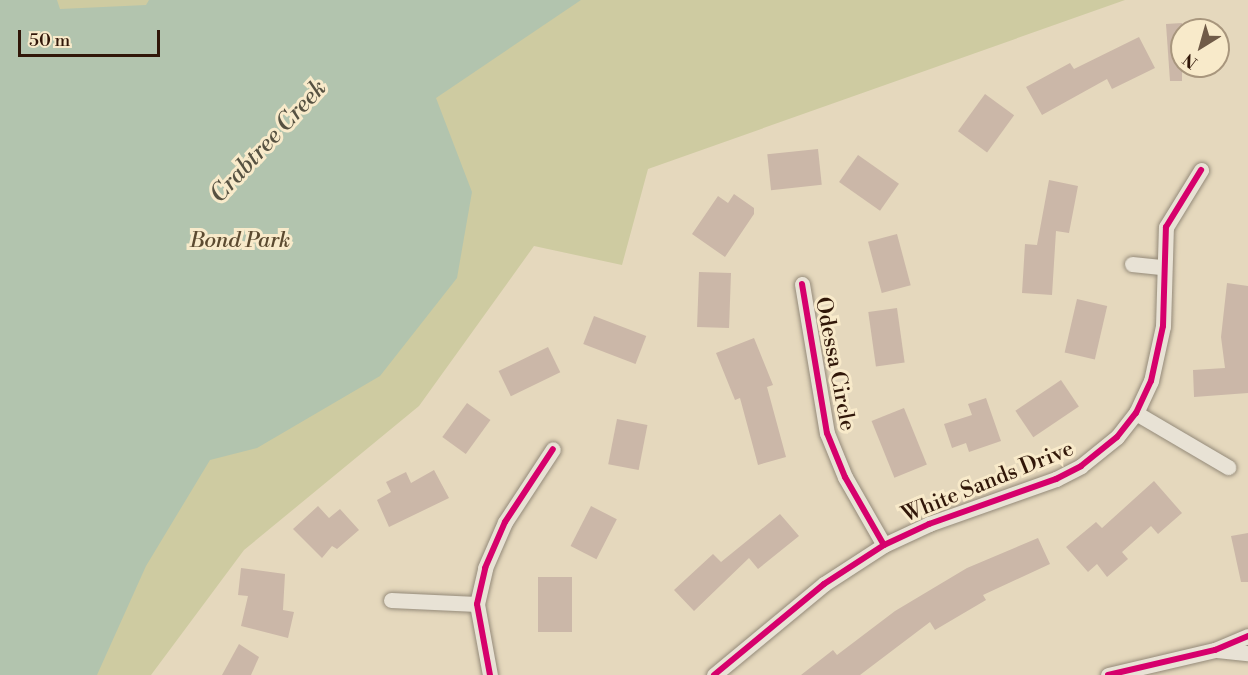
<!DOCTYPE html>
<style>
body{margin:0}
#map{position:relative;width:1248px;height:675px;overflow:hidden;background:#e5d8bd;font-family:"Libre Bodoni",serif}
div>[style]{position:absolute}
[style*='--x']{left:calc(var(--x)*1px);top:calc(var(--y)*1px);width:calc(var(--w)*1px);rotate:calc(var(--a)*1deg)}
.green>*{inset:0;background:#cecba1}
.water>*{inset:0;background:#b2c4ae}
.building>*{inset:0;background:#cbb7a8;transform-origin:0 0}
.roads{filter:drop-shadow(0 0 2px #948a79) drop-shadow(0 0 2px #948a79)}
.street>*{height:15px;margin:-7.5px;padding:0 7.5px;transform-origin:7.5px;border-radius:7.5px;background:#e8e2d5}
.cycleway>*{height:6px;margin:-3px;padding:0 3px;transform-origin:3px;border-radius:3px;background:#d6006c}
span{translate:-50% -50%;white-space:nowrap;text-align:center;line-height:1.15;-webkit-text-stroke:6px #f8eaca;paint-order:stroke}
.park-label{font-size:22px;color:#5b4a30;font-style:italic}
.street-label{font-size:22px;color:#311709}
.water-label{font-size:24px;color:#565141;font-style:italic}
.north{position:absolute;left:1170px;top:18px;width:60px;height:60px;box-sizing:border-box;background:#f8eaca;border:2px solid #a8967d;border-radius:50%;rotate:217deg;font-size:16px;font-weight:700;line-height:24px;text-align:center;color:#311709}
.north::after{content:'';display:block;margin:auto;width:21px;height:27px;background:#705b48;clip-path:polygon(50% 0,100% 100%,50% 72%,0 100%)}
.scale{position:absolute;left:18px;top:30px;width:142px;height:27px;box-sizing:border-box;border:3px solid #311709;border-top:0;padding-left:8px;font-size:18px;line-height:21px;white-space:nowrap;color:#311709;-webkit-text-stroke:4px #f8eaca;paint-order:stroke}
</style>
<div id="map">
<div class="green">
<i style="clip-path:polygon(0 0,1125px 0,648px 169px,622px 265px,534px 246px,419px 406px,244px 550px,151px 675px,0 675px)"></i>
</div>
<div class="water">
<i style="clip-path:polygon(0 0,57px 0,60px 9px,146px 5px,149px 0,581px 0,436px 98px,472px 192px,457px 278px,380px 376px,257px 448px,210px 460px,146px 566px,97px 675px,0 675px)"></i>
</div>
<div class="building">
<i style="clip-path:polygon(1182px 23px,1182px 81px,1170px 81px,1166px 24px)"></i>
<i style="clip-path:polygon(1139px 37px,1155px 68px,1112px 89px,1107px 79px,1042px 115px,1026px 87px,1070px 63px,1074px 69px)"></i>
<i style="left:985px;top:94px;width:36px;height:46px;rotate:36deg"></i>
<i style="left:818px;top:149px;width:36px;height:51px;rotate:84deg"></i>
<i style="left:858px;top:155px;width:50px;height:33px;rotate:35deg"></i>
<i style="clip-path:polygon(1049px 180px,1078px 186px,1069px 233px,1056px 231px,1052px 295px,1022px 293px,1025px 244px,1037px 245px)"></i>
<i style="clip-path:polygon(734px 194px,754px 208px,754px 214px,725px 257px,692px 234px,718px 196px,728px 203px)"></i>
<i style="left:897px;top:234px;width:53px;height:30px;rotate:75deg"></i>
<i style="left:699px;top:272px;width:32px;height:55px;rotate:2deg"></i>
<i style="clip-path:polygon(1227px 283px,1248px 286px,1248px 393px,1194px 397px,1193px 370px,1225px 368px,1221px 337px)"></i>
<i style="left:1077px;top:299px;width:31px;height:55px;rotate:13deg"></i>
<i style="left:897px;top:308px;width:55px;height:29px;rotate:82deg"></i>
<i style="left:594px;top:316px;width:56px;height:30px;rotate:21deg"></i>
<i style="clip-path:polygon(754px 338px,773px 385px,767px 387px,786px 457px,758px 465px,740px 398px,735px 400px,716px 353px)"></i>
<i style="left:548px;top:347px;width:28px;height:55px;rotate:64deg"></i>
<i style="left:1061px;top:380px;width:32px;height:55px;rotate:56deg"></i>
<i style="clip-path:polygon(986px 398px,1001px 441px,969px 452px,966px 443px,952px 448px,944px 424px,972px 415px,968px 404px)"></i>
<i style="left:467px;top:403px;width:29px;height:42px;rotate:36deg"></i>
<i style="left:904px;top:408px;width:61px;height:35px;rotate:68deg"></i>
<i style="left:617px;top:419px;width:31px;height:46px;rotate:11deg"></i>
<i style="clip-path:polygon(434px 470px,449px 498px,389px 527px,377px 500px,391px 492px,386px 482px,406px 472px,411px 483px)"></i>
<i style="clip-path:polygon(1154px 481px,1182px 513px,1158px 534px,1151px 526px,1122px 552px,1128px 559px,1107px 577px,1097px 564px,1088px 572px,1066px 547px,1096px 522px,1102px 528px)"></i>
<i style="clip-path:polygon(318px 506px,329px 518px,340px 509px,359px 530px,337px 549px,332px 546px,322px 558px,293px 529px)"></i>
<i style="left:591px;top:506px;width:29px;height:45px;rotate:27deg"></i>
<i style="clip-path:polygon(780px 514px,799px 536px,758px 569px,749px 558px,694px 611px,674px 590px,713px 554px,721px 562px)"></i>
<i style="clip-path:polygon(1248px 533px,1248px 582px,1241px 582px,1231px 536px)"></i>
<i style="clip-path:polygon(1038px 538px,1050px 564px,983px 595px,986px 600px,935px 630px,930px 622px,860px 675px,801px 675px,833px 650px,837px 655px,895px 611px,967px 568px)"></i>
<i style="clip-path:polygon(241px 568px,285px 574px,283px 610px,294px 612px,288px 638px,241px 626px,248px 596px,238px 595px)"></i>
<i style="left:538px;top:577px;width:34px;height:55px"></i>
<i style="clip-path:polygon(239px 644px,259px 657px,251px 675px,222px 675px)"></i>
</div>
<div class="roads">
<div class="street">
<i style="--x:1132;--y:264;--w:31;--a:6"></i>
<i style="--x:802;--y:284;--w:151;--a:80.5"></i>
<i style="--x:827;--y:433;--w:48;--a:67.8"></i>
<i style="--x:845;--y:477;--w:78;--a:60.2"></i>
<i style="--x:1136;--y:413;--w:107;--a:30.4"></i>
<i style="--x:391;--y:600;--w:86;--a:2.7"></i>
<i style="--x:1217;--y:650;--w:31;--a:6"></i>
<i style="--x:490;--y:675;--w:72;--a:-100.4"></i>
<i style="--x:477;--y:604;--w:37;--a:-77"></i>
<i style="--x:485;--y:568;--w:50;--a:-66.5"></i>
<i style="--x:505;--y:522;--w:87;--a:-56.7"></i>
<i style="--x:714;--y:675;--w:143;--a:-39.6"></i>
<i style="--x:824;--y:584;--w:72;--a:-33"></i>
<i style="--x:884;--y:545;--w:50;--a:-25"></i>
<i style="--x:929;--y:524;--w:135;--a:-19.5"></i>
<i style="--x:1056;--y:479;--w:28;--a:-27"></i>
<i style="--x:1081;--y:466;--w:46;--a:-38.9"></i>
<i style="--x:1117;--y:437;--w:31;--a:-52"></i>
<i style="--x:1136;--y:413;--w:35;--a:-65"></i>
<i style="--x:1151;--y:381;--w:56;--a:-77.7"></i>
<i style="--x:1163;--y:326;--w:99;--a:-88.3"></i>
<i style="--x:1166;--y:227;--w:67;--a:-58.4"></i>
<i style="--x:1108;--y:675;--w:110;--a:-13.2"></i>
<i style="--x:1215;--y:650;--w:36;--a:-23"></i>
</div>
</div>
<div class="cycleway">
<i style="--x:802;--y:284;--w:151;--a:80.5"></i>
<i style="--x:827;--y:433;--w:48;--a:67.8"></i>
<i style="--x:845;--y:477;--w:78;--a:60.2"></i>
<i style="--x:490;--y:675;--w:72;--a:-100.4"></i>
<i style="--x:477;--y:604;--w:37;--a:-77"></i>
<i style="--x:485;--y:568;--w:50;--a:-66.5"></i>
<i style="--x:505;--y:522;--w:87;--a:-56.7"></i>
<i style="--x:714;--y:675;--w:143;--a:-39.6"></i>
<i style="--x:824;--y:584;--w:72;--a:-33"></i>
<i style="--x:884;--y:545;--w:50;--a:-25"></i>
<i style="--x:929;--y:524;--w:135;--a:-19.5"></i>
<i style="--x:1056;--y:479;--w:28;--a:-27"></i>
<i style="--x:1081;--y:466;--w:46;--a:-38.9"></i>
<i style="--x:1117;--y:437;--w:31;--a:-52"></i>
<i style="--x:1136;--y:413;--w:35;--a:-65"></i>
<i style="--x:1151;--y:381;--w:56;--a:-77.7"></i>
<i style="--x:1163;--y:326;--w:99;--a:-88.3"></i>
<i style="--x:1166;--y:227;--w:67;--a:-58.4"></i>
<i style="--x:1108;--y:675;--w:110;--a:-13.2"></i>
<i style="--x:1215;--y:650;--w:36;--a:-23"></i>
</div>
<div class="park-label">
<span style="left:240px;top:241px">Bond Park</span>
</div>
<div class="street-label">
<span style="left:835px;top:364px;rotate:79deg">Odessa Circle</span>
<span style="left:988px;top:482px;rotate:-22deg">White Sands Drive</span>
</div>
<div class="water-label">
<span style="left:269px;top:142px;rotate:-47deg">Crabtree Creek</span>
</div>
<div class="north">N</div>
<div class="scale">50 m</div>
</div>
